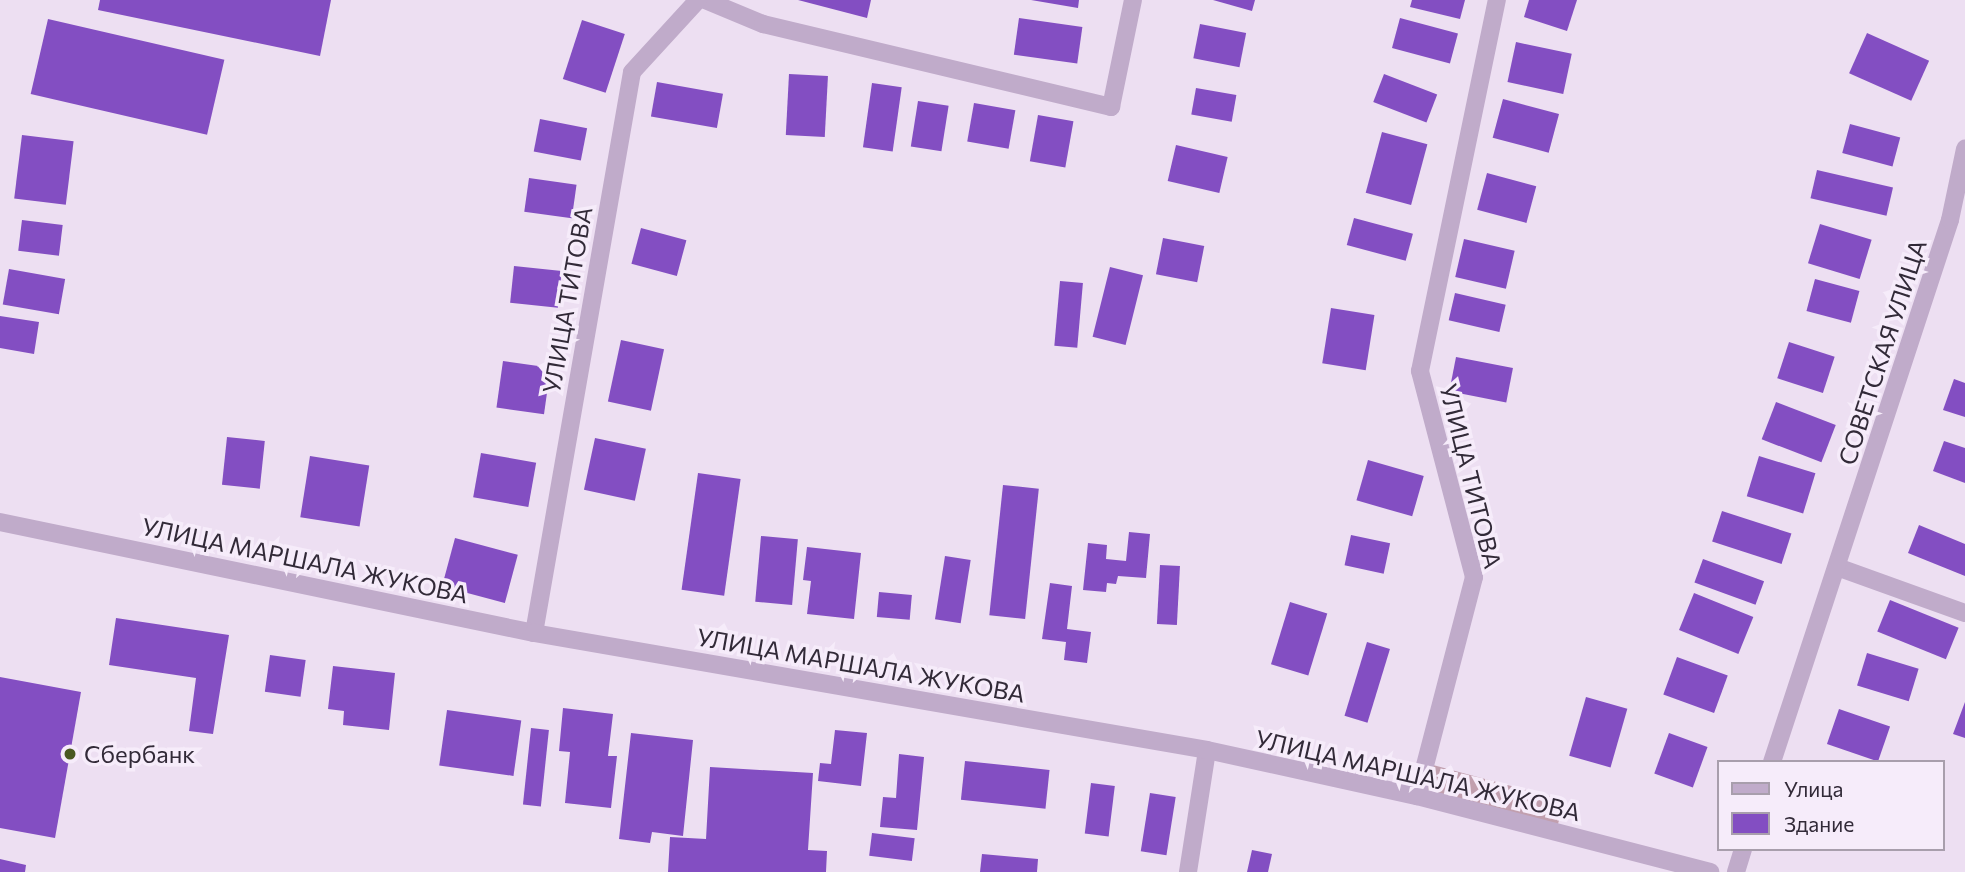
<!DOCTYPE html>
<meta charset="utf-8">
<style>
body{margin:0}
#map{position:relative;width:1965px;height:872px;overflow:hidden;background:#eddff2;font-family:Commissioner,sans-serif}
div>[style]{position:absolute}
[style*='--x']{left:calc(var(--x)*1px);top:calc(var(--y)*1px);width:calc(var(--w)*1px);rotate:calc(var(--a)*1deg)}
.green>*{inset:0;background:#c19fae;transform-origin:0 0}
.building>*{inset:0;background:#834ec2;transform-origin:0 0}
.minor>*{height:18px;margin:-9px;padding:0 9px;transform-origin:9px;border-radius:9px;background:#c0abca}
.tertiary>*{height:18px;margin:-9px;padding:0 9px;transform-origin:9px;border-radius:9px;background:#c0abca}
.dots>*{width:19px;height:19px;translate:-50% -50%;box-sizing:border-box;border:4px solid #f6ecfa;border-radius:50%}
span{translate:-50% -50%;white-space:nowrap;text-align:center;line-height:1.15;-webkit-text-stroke:7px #f6ecfa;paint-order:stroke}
.street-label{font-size:24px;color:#322a38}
.poi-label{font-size:24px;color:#322a38}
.left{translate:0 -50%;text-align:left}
.legend{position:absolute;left:1717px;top:760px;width:228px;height:91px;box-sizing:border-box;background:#f6ecfa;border:2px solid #a89eac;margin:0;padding:9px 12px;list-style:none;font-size:21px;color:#322a38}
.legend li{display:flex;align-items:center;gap:14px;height:35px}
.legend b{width:35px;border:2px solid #a89eac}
</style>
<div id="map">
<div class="green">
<i style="left:1433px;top:765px;width:136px;height:28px;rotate:15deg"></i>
</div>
<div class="building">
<i style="clip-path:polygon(100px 0,331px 0,320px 56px,98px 10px)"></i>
<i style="clip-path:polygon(798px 0,871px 0,867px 18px)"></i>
<i style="clip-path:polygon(1031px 0,1079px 0,1078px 8px)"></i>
<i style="clip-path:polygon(1213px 0,1255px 0,1252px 11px)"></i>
<i style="clip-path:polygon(1412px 0,1465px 0,1460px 19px,1410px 7px)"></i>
<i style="clip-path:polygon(1529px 0,1577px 0,1567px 31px,1524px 17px)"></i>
<i style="left:1019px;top:18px;width:64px;height:37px;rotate:8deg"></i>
<i style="left:1400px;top:18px;width:60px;height:31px;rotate:15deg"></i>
<i style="left:48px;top:19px;width:181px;height:77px;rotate:13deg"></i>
<i style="left:582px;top:20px;width:45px;height:62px;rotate:18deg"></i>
<i style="left:1200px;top:24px;width:47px;height:35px;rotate:11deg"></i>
<i style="left:1867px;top:33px;width:68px;height:44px;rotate:24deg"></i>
<i style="left:1516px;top:42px;width:57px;height:41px;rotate:12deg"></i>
<i style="left:789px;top:74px;width:39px;height:61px;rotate:3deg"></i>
<i style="left:1384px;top:74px;width:57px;height:30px;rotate:21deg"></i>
<i style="left:657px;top:82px;width:67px;height:35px;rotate:10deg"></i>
<i style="left:872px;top:83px;width:30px;height:65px;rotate:8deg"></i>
<i style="left:1196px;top:88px;width:41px;height:27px;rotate:10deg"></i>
<i style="left:1503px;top:99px;width:58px;height:40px;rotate:15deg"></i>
<i style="left:918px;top:101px;width:31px;height:46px;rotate:9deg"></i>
<i style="left:974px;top:103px;width:42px;height:39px;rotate:10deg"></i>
<i style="left:1038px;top:115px;width:36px;height:47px;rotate:10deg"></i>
<i style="left:540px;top:119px;width:48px;height:33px;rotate:11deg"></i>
<i style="left:1850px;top:124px;width:52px;height:30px;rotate:15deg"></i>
<i style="left:1382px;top:132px;width:47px;height:63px;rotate:15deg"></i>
<i style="left:22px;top:135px;width:52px;height:64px;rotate:7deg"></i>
<i style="left:1176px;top:145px;width:53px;height:37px;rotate:13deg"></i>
<i style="left:1817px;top:170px;width:78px;height:29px;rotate:13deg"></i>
<i style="left:1487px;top:173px;width:51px;height:38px;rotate:15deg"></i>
<i style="left:529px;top:178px;width:48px;height:34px;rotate:8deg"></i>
<i style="left:1354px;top:218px;width:61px;height:28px;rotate:15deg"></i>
<i style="left:22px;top:220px;width:41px;height:31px;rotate:7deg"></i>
<i style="left:1820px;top:224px;width:54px;height:41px;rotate:17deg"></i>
<i style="left:641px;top:228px;width:47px;height:37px;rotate:15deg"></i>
<i style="left:1163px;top:238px;width:42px;height:37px;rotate:11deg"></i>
<i style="left:1464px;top:239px;width:52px;height:39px;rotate:13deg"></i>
<i style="left:514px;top:266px;width:48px;height:37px;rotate:6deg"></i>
<i style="left:1110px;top:267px;width:34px;height:72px;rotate:14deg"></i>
<i style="left:9px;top:269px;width:57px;height:36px;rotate:10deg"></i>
<i style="left:1815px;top:279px;width:46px;height:33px;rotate:15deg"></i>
<i style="left:1060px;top:281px;width:23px;height:65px;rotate:5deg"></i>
<i style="left:1455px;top:293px;width:52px;height:28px;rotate:13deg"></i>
<i style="left:1331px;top:308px;width:44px;height:56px;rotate:9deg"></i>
<i style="clip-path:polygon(0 316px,39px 322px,34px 354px,0 348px)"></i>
<i style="left:621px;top:340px;width:44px;height:63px;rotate:12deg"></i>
<i style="left:1789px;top:342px;width:48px;height:38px;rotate:18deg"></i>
<i style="left:1456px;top:357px;width:58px;height:35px;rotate:11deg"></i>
<i style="left:503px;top:361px;width:48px;height:47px;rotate:8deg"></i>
<i style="clip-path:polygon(1954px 379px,1965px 383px,1965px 417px,1943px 410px)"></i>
<i style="left:1776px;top:402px;width:64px;height:40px;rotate:21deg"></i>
<i style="left:227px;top:437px;width:38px;height:48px;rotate:6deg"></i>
<i style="left:595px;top:438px;width:52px;height:53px;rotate:12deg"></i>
<i style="clip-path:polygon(1944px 441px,1965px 448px,1965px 483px,1933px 471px)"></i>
<i style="left:481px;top:453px;width:56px;height:45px;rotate:10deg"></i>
<i style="left:310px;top:456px;width:60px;height:62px;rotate:9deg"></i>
<i style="left:1759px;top:456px;width:59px;height:42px;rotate:17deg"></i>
<i style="left:1368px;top:460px;width:58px;height:42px;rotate:16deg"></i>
<i style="left:698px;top:473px;width:43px;height:118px;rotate:8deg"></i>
<i style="left:1003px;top:485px;width:36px;height:131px;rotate:6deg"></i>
<i style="left:1722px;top:511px;width:73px;height:32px;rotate:18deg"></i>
<i style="clip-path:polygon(1919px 525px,1965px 544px,1965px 576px,1908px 553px)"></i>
<i style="clip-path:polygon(1129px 532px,1150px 534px,1146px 578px,1118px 576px,1116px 584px,1107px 583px,1106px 592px,1083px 590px,1088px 543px,1107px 545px,1106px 559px,1126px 561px)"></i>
<i style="left:1351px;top:535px;width:40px;height:31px;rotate:12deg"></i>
<i style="left:761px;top:536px;width:37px;height:66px;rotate:5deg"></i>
<i style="left:455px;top:538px;width:65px;height:50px;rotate:15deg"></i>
<i style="clip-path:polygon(807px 547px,861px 553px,854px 619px,807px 614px,811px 581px,803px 580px)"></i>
<i style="left:945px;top:556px;width:26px;height:64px;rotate:9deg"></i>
<i style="left:1703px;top:559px;width:65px;height:25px;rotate:20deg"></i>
<i style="left:1160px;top:565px;width:20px;height:59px;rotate:3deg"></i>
<i style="clip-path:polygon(1050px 583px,1072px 586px,1067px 629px,1091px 632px,1087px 663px,1064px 660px,1066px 642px,1042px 639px)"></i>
<i style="left:879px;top:592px;width:33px;height:25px;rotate:5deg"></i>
<i style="left:1694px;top:593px;width:64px;height:40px;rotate:22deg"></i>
<i style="left:1890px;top:600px;width:74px;height:34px;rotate:22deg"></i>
<i style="left:1290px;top:602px;width:39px;height:65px;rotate:17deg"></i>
<i style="clip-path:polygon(116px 618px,229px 635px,213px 734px,189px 731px,196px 678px,109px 665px)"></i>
<i style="left:1367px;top:642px;width:24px;height:77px;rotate:17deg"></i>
<i style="left:1867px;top:653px;width:54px;height:34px;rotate:17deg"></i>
<i style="left:270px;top:655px;width:36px;height:37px;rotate:8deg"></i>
<i style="left:1677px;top:657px;width:54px;height:40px;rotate:20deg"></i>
<i style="clip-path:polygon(333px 666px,395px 673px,389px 730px,343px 725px,344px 711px,328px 709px)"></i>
<i style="clip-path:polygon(0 677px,81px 692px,55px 838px,0 828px)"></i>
<i style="left:1586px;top:697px;width:43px;height:61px;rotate:16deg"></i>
<i style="clip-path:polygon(1965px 702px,1965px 738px,1953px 734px)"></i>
<i style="clip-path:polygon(563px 708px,613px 714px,608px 756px,617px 756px,611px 808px,565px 803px,570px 752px,559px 751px)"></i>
<i style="left:1839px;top:709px;width:54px;height:37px;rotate:19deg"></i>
<i style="left:447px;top:710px;width:75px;height:56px;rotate:8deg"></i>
<i style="left:531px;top:728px;width:18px;height:77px;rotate:6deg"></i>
<i style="clip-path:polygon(835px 730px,867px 733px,861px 786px,818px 781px,820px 763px,831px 764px)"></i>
<i style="clip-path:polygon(631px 733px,693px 740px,683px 836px,652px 832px,650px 843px,619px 839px)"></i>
<i style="left:1669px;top:733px;width:41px;height:43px;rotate:20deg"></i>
<i style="clip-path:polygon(899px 754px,924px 757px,917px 830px,880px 827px,883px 797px,896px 798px)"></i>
<i style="left:965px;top:761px;width:85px;height:39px;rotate:6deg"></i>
<i style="clip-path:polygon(710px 767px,813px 773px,808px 850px,827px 851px,826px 872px,668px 872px,670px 837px,706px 839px)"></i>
<i style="left:1091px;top:783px;width:24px;height:51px;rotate:7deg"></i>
<i style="left:1150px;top:793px;width:26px;height:59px;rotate:9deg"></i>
<i style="left:872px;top:833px;width:43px;height:23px;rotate:7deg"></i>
<i style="clip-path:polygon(1252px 850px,1272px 854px,1268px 872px,1247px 872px)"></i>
<i style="clip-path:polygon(982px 854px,1038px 859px,1037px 872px,980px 872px)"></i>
<i style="clip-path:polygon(0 859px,26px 865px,25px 872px,0 872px)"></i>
</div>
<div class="minor">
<i style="--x:705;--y:0;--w:63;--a:22.5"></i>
<i style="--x:763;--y:24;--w:358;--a:13.4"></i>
<i style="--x:1111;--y:107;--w:109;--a:-78.4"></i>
<i style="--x:1837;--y:567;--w:136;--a:19.8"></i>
<i style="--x:534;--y:633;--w:569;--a:-80.09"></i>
<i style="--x:632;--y:72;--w:98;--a:-47.5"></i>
<i style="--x:1417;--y:796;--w:226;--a:-75.4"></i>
<i style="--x:1474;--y:577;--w:213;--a:-104.7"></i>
<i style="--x:1420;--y:371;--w:379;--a:-78.3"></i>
<i style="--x:1188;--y:872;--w:123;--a:-81.1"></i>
</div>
<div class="tertiary">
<i style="--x:0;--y:522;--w:545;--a:11.74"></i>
<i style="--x:534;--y:633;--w:683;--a:9.86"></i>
<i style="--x:1207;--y:750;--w:215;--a:12.4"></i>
<i style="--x:1417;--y:796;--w:303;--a:14.5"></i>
<i style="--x:1772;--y:762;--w:570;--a:-71.82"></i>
<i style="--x:1950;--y:220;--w:73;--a:-78.1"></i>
<i style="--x:1736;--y:872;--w:24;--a:-73"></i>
</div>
<div class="dots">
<i style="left:70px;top:754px;background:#495921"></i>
</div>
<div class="street-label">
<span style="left:567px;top:300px;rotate:-80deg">УЛИЦА ТИТОВА</span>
<span style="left:1882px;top:352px;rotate:-72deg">СОВЕТСКАЯ УЛИЦА</span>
<span style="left:1471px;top:476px;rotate:76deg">УЛИЦА ТИТОВА</span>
<span style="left:305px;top:560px;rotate:12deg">УЛИЦА МАРШАЛА ЖУКОВА</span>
<span style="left:861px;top:665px;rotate:10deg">УЛИЦА МАРШАЛА ЖУКОВА</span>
<span style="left:1418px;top:775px;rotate:13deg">УЛИЦА МАРШАЛА ЖУКОВА</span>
</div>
<div class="poi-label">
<span class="left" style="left:84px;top:754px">Сбербанк</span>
</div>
<ul class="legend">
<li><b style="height:9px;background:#c0abca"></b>Улица</li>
<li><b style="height:19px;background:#834ec2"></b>Здание</li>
</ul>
</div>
